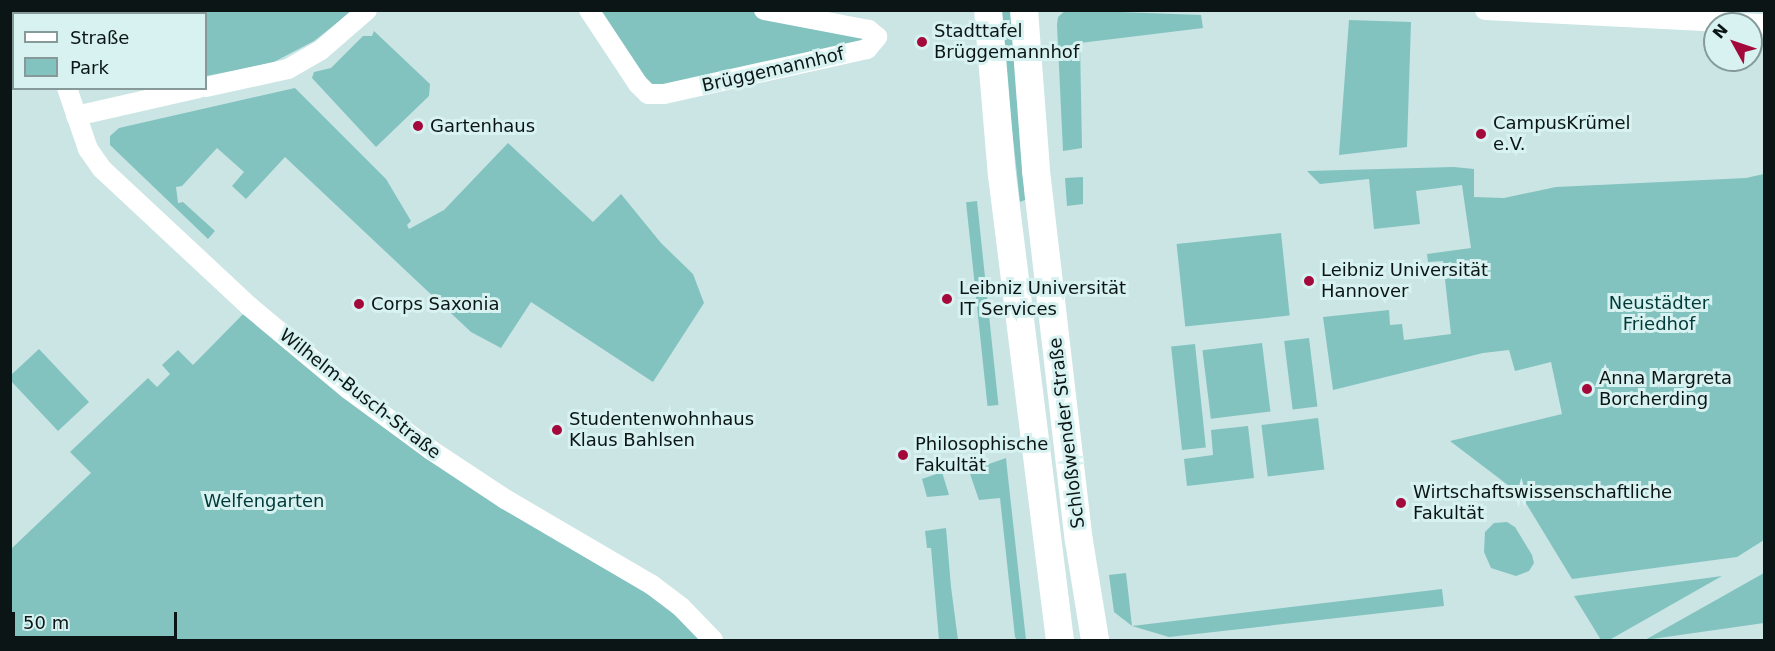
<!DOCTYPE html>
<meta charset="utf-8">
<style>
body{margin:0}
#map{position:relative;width:1775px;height:651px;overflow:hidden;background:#cae5e4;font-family:"DejaVu Sans",sans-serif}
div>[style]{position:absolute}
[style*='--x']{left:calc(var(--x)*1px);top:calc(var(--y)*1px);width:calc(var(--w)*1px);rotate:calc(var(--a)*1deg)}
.green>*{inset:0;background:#82c3c0;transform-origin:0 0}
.minor>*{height:20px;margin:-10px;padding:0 10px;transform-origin:10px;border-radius:10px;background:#fff}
.secondary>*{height:28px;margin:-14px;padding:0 14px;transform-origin:14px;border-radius:14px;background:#fff}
.dots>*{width:16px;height:16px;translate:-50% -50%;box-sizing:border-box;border:3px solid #d7f2f1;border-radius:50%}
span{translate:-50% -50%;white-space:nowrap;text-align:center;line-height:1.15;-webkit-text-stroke:6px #d7f2f1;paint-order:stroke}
.poi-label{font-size:18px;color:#0b1515}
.left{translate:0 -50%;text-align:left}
.street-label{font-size:18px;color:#0b1515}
.park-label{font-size:18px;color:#003a39}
.frame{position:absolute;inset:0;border:12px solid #0b1515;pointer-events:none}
.legend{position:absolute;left:12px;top:12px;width:195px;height:78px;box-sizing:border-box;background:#d7f2f1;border:2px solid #859a99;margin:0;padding:8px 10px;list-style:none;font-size:18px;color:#0b1515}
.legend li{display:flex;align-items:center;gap:12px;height:30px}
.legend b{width:30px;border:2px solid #859a99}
.north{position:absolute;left:1703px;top:12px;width:60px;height:60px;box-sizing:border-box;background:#d7f2f1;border:2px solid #859a99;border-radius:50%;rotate:310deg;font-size:16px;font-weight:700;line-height:24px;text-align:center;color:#0b1515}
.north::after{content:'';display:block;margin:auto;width:21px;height:27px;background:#a4093b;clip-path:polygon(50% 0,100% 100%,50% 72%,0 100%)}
.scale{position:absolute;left:12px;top:612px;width:165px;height:27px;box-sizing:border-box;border:3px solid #0b1515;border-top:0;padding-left:8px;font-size:18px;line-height:21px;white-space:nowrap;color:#0b1515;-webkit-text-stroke:4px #d7f2f1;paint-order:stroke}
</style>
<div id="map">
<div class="green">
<i style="clip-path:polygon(1066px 10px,1201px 15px,1203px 28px,1080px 43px,1082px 148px,1063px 151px,1057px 25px,1058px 17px)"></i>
<i style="clip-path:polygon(143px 11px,352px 11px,314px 41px,272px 63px,206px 76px,206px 14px,145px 13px)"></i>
<i style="clip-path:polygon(589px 11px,764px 11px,877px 37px,648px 94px)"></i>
<i style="clip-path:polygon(999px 11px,1013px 11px,1025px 200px,1020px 202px)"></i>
<i style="clip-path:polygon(1349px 20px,1411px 22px,1407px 147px,1339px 155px)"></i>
<i style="clip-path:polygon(374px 31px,430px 84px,429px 96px,376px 147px,312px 78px,314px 72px,331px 68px,363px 36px,372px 36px)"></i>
<i style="clip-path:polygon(295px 88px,386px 179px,411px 221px,407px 225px,409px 229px,444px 210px,508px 143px,593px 222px,621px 194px,661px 243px,693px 274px,704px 303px,653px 382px,531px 302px,501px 348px,471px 332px,285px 157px,246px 199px,232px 186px,244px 172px,217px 148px,182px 186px,176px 187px,178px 203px,183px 202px,215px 231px,208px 239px,110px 145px,110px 136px,119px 128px)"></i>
<i style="clip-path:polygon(1454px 167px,1474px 169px,1474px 197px,1504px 198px,1556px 187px,1746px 178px,1764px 174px,1764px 540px,1737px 557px,1572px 579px,1521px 495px,1450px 441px,1562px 414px,1551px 362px,1515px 371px,1509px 350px,1483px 353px,1333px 390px,1323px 317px,1389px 310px,1390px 325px,1402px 324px,1404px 340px,1451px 334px,1443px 261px,1428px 262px,1427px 254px,1471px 248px,1462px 185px,1416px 191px,1420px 224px,1374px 229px,1369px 179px,1320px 184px,1307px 171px)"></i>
<i style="clip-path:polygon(1083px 177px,1083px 204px,1067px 206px,1065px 178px)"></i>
<i style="left:977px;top:201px;width:205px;height:11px;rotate:84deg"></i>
<i style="left:1281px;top:233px;width:83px;height:105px;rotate:84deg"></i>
<i style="clip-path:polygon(250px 307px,285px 337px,567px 534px,713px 640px,11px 640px,11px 549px,91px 473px,70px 452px,148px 378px,157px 387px,170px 374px,162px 365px,178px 350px,193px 365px)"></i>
<i style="left:1309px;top:338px;width:69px;height:25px;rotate:83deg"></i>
<i style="left:1262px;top:343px;width:69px;height:60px;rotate:83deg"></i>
<i style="left:1195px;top:344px;width:104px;height:24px;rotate:84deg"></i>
<i style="clip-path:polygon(39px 349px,89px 402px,58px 431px,11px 381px,11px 375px)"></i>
<i style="left:1318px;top:418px;width:52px;height:57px;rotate:83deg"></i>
<i style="clip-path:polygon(1248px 426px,1254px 478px,1187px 486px,1184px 459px,1213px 455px,1211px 430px)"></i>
<i style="clip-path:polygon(1006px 458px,1007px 468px,1026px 640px,1017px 640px,1015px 637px,1000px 498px,979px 500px,969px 471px)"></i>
<i style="clip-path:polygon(942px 472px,949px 495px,927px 497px,922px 479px)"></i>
<i style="clip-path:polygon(1507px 522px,1515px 527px,1532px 555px,1534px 563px,1529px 571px,1516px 576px,1491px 568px,1484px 552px,1485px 532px,1494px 523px)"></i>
<i style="clip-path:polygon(946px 528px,951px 587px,958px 640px,939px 640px,931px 548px,927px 548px,925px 531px)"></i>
<i style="clip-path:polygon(1126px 573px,1132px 626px,1442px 589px,1444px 606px,1169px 637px,1132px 626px,1114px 612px,1109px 575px)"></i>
<i style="clip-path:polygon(1764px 573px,1764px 623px,1645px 640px)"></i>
<i style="clip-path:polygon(1722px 576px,1611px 639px,1601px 640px,1574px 596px)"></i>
</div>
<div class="minor">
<i style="--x:39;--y:10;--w:4;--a:63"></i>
<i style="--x:589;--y:10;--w:89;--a:56.5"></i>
<i style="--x:638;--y:84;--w:14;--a:45"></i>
<i style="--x:648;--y:94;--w:16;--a:0"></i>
<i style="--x:664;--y:94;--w:208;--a:-12.5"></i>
<i style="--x:867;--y:49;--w:16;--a:-50"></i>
<i style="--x:877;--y:37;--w:11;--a:-139"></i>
<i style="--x:869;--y:30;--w:107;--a:-169.2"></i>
<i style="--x:1485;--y:10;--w:279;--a:2.9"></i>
<i style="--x:206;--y:87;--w:84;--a:-12.4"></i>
<i style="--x:288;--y:69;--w:38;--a:-30"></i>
<i style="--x:321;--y:50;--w:61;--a:-41"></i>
<i style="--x:67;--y:88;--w:65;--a:71"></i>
<i style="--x:88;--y:149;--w:24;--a:55"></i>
<i style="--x:102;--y:169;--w:202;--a:43"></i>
<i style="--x:250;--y:307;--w:128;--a:39.9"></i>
<i style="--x:348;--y:389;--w:103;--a:36.3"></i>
<i style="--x:431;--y:450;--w:89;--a:33.5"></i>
<i style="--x:505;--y:499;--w:170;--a:30.3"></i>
<i style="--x:652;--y:585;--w:36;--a:37"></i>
<i style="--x:681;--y:607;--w:46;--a:45.9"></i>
<i style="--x:76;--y:116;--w:126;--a:-12.8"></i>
</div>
<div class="secondary">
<i style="--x:988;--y:10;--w:166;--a:85.2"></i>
<i style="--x:1002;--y:175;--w:469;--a:82.9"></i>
<i style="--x:1024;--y:10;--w:161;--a:85.7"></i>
<i style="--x:1036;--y:171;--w:372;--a:83.4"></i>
<i style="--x:1079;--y:541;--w:100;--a:80.8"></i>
</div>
<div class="dots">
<i style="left:922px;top:42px;background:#a4093b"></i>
<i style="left:418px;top:126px;background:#a4093b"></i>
<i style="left:1481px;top:134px;background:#a4093b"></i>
<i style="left:1309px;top:281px;background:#a4093b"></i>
<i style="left:947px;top:299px;background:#a4093b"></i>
<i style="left:359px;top:304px;background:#a4093b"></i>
<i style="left:1587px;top:389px;background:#a4093b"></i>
<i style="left:557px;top:430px;background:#a4093b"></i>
<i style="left:903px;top:455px;background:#a4093b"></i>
<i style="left:1401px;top:503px;background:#a4093b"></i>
</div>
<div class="poi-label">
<span class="left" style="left:934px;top:42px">Stadttafel<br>Brüggemannhof</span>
<span class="left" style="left:1493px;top:134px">CampusKrümel<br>e.V.</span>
<span class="left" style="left:430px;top:126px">Gartenhaus</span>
<span class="left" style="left:1321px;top:281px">Leibniz Universität<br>Hannover</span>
<span class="left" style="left:959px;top:299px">Leibniz Universität<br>IT Services</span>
<span class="left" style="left:371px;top:304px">Corps Saxonia</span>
<span class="left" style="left:1599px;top:389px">Anna Margreta<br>Borcherding</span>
<span class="left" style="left:569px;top:430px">Studentenwohnhaus<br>Klaus Bahlsen</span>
<span class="left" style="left:915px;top:455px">Philosophische<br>Fakultät</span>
<span class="left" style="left:1413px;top:503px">Wirtschaftswissenschaftliche<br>Fakultät</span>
</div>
<div class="street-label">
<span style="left:773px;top:70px;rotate:-13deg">Brüggemannhof</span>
<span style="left:360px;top:394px;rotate:38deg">Wilhelm-Busch-Straße</span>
<span style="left:1067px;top:433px;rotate:-97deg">Schloßwender Straße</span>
</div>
<div class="park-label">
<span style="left:1659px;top:314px">Neustädter<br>Friedhof</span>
<span style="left:264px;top:501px">Welfengarten</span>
</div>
<div class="frame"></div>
<ul class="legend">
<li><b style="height:8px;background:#fff"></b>Straße</li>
<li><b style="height:16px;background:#82c3c0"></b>Park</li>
</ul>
<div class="north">N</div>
<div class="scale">50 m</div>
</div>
